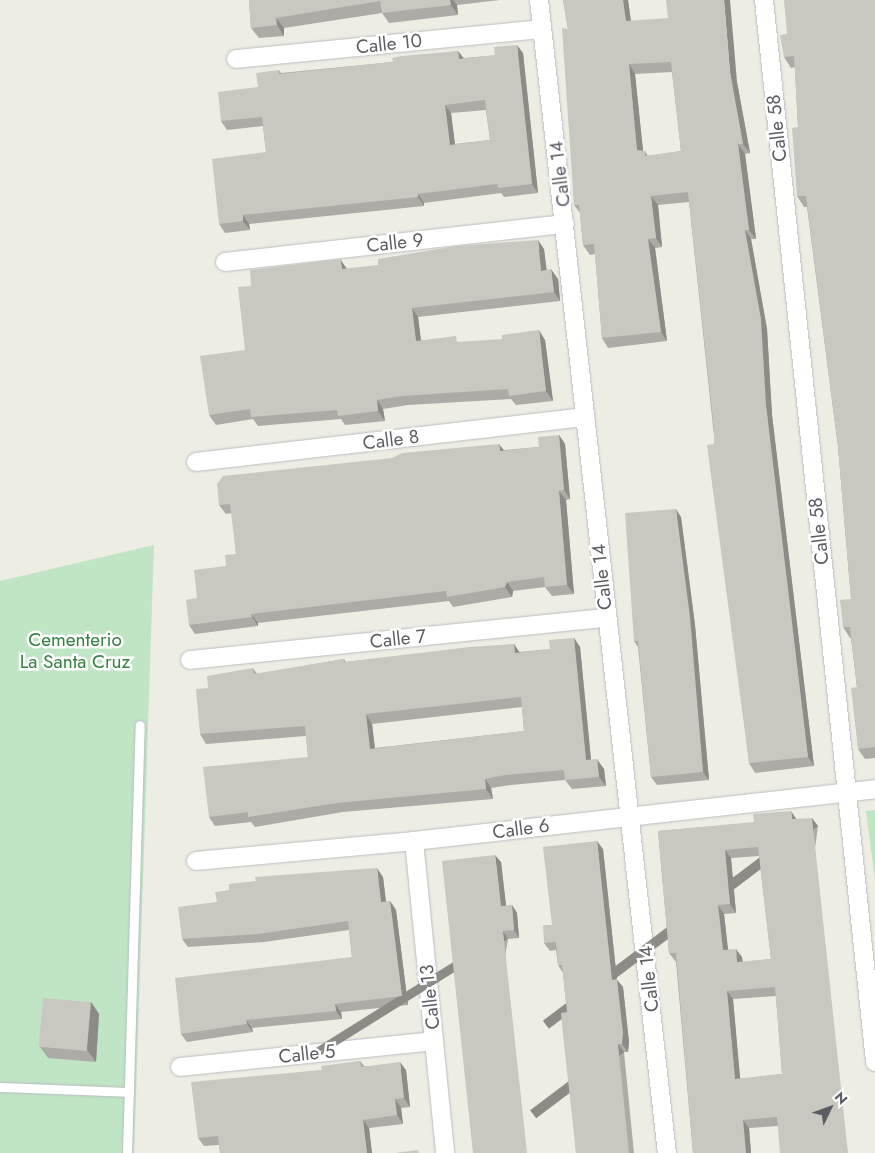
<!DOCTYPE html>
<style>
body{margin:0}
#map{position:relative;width:875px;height:1153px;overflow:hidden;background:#eeede3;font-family:Jost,sans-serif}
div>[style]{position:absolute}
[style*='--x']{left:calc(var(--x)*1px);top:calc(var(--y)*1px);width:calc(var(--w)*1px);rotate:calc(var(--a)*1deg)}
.green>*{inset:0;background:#bfe5c5}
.roads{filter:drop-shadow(0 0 1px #babbc1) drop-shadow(0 0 1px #babbc1)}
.lane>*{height:9px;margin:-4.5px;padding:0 4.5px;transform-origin:4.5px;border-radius:4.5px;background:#fff}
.street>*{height:18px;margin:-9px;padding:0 9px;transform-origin:9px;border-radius:9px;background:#fff}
.wall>*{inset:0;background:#acaba5}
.shaded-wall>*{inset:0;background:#8c8b86;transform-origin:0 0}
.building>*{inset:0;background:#c8c7c0;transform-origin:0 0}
span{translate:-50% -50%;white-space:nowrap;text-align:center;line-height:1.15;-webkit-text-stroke:5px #fff;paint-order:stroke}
.street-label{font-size:19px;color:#5b5d63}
.park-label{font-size:19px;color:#348143}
.north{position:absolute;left:805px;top:1083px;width:50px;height:50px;-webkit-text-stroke:4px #fff;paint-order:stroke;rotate:48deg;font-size:14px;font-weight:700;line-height:20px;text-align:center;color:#5b5d63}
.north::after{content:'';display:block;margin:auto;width:18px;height:22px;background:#5b5d63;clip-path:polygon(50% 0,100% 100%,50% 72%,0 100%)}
</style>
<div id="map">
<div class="green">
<i style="clip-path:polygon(154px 545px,134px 1153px,0 1153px,0 581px)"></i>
<i style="clip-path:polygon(875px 810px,875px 880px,866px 811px)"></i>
</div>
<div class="roads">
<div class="lane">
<i style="--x:0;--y:1087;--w:129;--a:2.2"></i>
<i style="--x:127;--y:1153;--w:428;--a:-88.3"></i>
</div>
<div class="street">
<i style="--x:539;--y:0;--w:1160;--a:83.67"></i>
<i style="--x:764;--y:0;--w:1068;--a:84.03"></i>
<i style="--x:236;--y:59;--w:307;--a:-5.6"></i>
<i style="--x:225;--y:262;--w:342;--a:-6.4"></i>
<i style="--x:196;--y:462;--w:392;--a:-6.6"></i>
<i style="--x:190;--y:660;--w:418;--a:-5.8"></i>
<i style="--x:414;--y:841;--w:314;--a:84.3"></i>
<i style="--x:196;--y:861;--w:219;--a:-5.2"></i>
<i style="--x:414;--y:841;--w:464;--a:-6.4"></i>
<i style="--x:180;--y:1067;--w:255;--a:-5.8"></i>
</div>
</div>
<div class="wall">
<i style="clip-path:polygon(249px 0,500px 0,457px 5px,458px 15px,389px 23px,382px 13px,284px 28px,284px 36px,259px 38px,251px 28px)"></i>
<i style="clip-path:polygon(evenodd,563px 0,628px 0,631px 21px,737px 82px,750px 153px,745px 154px,756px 239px,751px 239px,767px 329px,772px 415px,814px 766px,755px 773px,749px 763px,689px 202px,658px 205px,662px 247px,655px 248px,667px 341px,608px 348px,602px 338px,595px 254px,590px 255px,583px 245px,580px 213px,574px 205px,568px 29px,563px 0,672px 72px,681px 151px,648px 156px,645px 151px,643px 151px,635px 74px,672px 72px)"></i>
<i style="clip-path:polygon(875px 0,875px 758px,865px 759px,858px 749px,857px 687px,851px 638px,850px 638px,843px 627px,851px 599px,838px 447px,807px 207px,804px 207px,797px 196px,798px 127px,795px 67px,791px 68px,784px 57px,787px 34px)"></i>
<i style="clip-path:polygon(evenodd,458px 51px,464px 58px,523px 53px,538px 193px,504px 197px,501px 193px,424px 203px,424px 206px,249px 224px,250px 230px,225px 233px,219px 224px,266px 152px,263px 126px,227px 130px,221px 121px,279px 70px,281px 73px,393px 62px,458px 51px,486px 110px,490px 140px,455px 144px,451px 113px,486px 110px)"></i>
<i style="clip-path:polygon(544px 249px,546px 270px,558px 279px,560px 301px,418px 317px,421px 340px,460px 342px,545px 340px,553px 401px,516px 405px,511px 399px,408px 405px,383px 409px,385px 421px,345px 425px,341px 419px,258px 426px,253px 419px,216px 425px,209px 415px,245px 350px,251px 286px,347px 269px)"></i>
<i style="clip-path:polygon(559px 435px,565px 444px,570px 499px,566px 500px,574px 594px,552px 596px,545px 587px,513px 591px,512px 597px,453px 607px,449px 601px,258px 623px,258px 626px,195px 634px,189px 625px,197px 598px,226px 566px,236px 554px,232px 513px,226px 514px,219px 505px,504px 450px,539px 447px)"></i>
<i style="clip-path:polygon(681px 517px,695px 625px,709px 780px,657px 785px,651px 777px,638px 647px,634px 641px)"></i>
<i style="clip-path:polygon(evenodd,574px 638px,580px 647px,591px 760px,604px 769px,606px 786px,572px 789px,565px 780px,511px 785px,491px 788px,493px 799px,343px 812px,255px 827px,251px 822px,215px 826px,209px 817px,308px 757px,306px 736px,206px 744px,200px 734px,208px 688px,253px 668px,257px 674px,344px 659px,346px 662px,514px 644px,519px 652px,550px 649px,574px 638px,522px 707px,524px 731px,375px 748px,372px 724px,522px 707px)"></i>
<i style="clip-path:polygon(evenodd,797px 819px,818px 826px,778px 1126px,749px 1128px,751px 1153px,693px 1153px,676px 962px,669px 953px,658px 831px,797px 819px,759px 856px,771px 959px,743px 962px,742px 957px,728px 949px,724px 914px,736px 913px,731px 858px,759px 856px,797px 819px,776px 996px,782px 1074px,740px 1079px,733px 999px,776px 996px)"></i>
<i style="clip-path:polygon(603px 849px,617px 980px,623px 987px,629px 1042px,628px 1052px,624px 1052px,634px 1153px,576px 1153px,567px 1012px,563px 973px,558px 965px,556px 950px,550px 951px,544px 943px,552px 925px)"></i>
<i style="clip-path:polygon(501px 862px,506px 906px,512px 905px,517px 913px,519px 938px,508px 939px,473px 1153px)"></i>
<i style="clip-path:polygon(383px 877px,386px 902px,390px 901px,396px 910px,408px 1005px,341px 1012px,342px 1019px,252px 1028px,253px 1032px,187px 1042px,181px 1034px,352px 957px,349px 930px,264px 942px,188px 947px,182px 939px,217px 902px)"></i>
<i style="clip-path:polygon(91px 1002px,99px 1014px,96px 1062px,48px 1058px,40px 1047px)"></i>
<i style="clip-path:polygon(360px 1061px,364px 1066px,406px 1070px,410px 1107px,401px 1108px,403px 1124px,369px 1128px,372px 1153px,220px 1153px,219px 1145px,204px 1146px,198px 1138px,322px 1070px)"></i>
</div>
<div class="shaded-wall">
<i style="clip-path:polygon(450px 0,453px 0,457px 5px,458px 15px,451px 5px)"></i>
<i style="clip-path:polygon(623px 0,628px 0,632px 30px,626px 21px)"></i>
<i style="clip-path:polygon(724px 0,730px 0,737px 82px,750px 153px,743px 144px,730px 72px)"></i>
<i style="clip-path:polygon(276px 18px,284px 28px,284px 36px,277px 25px)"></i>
<i style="clip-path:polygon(517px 45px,523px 53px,538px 193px,532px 184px)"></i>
<i style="clip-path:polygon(458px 51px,464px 60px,459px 59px)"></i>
<i style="clip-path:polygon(629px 64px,635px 74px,644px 160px,637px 150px)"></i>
<i style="clip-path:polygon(445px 105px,451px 113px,456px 154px,450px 145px)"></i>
<i style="clip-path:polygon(738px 144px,745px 154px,756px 239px,749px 230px)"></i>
<i style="clip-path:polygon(418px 194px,424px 203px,424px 206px,418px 197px)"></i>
<i style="clip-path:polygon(651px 196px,658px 205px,662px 247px,656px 238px)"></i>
<i style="clip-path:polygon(243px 215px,249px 224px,250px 230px,243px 221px)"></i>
<i style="clip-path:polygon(745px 230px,751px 239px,767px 329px,772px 415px,814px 766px,808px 757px)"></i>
<i style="clip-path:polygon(648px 239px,655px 248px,667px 341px,661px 332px)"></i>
<i style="clip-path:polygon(538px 240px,544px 249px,548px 280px,541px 271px)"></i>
<i style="clip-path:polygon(340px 259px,347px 269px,342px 269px)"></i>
<i style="clip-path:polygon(551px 269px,558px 279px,560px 301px,554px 292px)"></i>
<i style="clip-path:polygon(412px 308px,418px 317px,422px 350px,416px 341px)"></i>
<i style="clip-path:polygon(539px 330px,545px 340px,553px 401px,546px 391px)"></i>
<i style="clip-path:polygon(377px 400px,383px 409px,385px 421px,378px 411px)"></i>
<i style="clip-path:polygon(559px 435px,565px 444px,570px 499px,564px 490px)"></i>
<i style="clip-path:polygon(499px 444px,506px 453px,500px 451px)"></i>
<i style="clip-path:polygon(559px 491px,566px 500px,574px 594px,567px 585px)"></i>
<i style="clip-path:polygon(676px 509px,681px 517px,695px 625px,709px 780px,703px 772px)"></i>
<i style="clip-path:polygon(507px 582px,513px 591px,512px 597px,505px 587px)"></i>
<i style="clip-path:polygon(251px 614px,258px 623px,258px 626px,252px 617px)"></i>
<i style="clip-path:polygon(574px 638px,580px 647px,592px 770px,586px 760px)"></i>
<i style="clip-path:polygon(514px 644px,520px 653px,515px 653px)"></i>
<i style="clip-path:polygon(366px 714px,372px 724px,376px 758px,370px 749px)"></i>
<i style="clip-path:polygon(597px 759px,604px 769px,606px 786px,599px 777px)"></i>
<i style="clip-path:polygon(485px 779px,491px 788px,493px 799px,486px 789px)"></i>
<i style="clip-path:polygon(791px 811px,797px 820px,792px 819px)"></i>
<i style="left:812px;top:818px;width:10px;height:337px;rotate:53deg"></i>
<i style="clip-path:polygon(597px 841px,603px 849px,617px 980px,623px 987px,629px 1042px,628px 1052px,622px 1044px,612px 980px)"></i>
<i style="clip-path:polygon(725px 850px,731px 858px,736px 913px,730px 904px)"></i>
<i style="clip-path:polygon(495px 855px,501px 862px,507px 914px,501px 906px)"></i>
<i style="clip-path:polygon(377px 868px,383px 877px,387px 911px,381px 902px)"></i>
<i style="clip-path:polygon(390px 901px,396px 910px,408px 1005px,402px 996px)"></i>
<i style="clip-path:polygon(512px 905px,517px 913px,519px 938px,514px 930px)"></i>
<i style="clip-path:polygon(718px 905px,724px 914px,729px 959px,723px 950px)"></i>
<i style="left:503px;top:931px;width:9px;height:223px;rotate:58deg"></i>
<i style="clip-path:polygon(736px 949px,742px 957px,743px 971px,737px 962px)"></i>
<i style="clip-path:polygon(727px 991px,733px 999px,741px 1088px,735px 1079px)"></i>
<i style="clip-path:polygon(91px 1002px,99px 1014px,96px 1062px,87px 1050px)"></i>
<i style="clip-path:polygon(335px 1004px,341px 1012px,342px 1019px,336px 1011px)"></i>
<i style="clip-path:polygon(246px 1020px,252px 1028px,253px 1032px,247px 1024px)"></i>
<i style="left:618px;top:1044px;width:10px;height:110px;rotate:53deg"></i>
<i style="clip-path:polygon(400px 1062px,406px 1070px,410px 1107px,404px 1098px)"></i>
<i style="clip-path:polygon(395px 1099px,401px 1108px,403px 1124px,397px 1115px)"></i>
<i style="clip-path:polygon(363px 1120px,369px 1128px,372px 1153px,367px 1153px)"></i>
<i style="clip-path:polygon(743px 1120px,749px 1128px,751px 1153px,746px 1153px)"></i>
</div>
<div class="building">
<i style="clip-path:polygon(249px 0,450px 0,451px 5px,382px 13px,380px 1px,276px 18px,277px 25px,251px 28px)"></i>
<i style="clip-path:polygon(evenodd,563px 0,623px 0,626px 21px,668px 18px,666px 0,724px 0,730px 72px,743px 144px,738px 144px,749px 230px,745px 230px,761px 319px,766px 405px,808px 757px,749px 763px,707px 445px,714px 444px,714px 429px,688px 192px,651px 196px,656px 238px,648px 239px,661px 332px,602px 338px,594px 244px,583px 245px,579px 205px,574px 205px,562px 28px,568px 29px,563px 0,671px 62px,681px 151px,645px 156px,645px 151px,637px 150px,629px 64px,671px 62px)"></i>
<i style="clip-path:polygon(784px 0,875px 0,875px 747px,858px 749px,851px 688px,857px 687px,850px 627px,843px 627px,840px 600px,851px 599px,838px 447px,806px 196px,797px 196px,792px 128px,798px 127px,794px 56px,784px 57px,780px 35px,787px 34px)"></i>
<i style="clip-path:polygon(evenodd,517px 45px,532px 184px,498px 188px,497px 184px,418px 194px,418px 197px,243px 215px,243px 221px,219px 224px,212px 159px,266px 152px,262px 117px,221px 121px,218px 92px,258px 87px,256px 73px,279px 70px,279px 74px,393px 62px,392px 58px,402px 56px,458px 51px,459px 59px,495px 55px,494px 47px,517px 45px,485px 100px,490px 140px,450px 145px,445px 105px,485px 100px)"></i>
<i style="clip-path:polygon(538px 240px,541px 271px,551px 269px,554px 292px,412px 308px,416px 341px,456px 336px,457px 342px,502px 339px,502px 335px,539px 330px,546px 391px,509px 396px,508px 389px,402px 396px,377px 400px,378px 411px,338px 416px,337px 410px,251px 417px,250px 409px,209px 415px,200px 356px,245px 350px,238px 287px,251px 286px,250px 270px,340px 259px,342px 269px,378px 265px,378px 259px,456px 246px)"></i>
<i style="clip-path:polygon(559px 435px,564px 490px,559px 491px,567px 585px,545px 587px,544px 577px,507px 582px,505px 587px,447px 597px,446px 591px,251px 614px,252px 617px,189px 625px,186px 600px,197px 598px,194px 570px,226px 566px,225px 555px,236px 554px,230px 504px,219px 505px,217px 484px,223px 476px,392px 458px,402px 453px,499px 444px,500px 451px,539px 447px,538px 437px)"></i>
<i style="clip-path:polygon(676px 509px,690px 617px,703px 772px,651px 777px,638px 641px,634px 641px,625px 513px)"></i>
<i style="clip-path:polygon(evenodd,574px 638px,586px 760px,597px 759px,599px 777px,565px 780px,564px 770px,505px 775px,485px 779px,486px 789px,337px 803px,248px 817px,248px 812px,209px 817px,203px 767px,308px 757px,305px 726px,200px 734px,196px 689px,208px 688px,207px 676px,253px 668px,254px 674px,344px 659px,344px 662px,470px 647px,514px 644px,515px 653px,550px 649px,549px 640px,574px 638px,521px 697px,524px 731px,370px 749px,366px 714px,521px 697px)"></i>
<i style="clip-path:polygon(evenodd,791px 811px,792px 819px,812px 818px,848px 1153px,780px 1153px,777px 1117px,743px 1120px,746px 1153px,693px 1153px,676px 953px,669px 953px,658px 831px,754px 822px,753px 814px,791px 811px,758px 847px,771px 959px,737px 962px,736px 949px,723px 950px,718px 905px,730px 904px,725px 850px,758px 847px,791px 811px,775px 987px,782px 1074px,735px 1079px,727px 991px,775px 987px)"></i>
<i style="clip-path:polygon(597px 841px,612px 980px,617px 979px,623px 1033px,622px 1044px,618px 1044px,629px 1153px,576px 1153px,562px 1025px,561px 1013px,567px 1012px,562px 965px,558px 965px,556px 942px,544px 943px,543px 925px,552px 925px,543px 847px)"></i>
<i style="clip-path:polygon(495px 855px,501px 906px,512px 905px,514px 930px,503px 931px,527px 1153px,473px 1153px,442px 861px)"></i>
<i style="clip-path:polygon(377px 868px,381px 902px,390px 901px,402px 996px,335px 1004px,336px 1011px,246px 1020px,247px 1024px,181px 1034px,175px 978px,352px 957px,348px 921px,258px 934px,182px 939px,178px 907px,217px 902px,215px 892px,229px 890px,229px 884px,256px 881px,255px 877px)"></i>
<i style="left:43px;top:998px;width:48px;height:49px;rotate:5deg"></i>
<i style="clip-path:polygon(360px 1061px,361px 1067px,400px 1062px,404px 1098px,395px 1099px,397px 1115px,363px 1120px,367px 1153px,220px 1153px,218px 1136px,198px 1138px,191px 1082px,322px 1070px,321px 1066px)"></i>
<i style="clip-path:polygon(418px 1150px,419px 1153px,395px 1153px)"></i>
</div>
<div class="street-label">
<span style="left:389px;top:44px;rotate:-6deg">Calle 10</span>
<span style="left:777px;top:128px;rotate:-96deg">Calle 58</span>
<span style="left:560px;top:174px;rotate:-97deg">Calle 14</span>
<span style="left:395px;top:243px;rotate:-6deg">Calle 9</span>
<span style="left:391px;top:440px;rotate:-7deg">Calle 8</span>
<span style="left:819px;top:531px;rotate:-96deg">Calle 58</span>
<span style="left:602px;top:577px;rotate:-96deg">Calle 14</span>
<span style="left:398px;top:639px;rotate:-6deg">Calle 7</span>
<span style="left:521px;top:829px;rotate:-7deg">Calle 6</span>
<span style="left:649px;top:979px;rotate:-96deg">Calle 14</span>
<span style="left:430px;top:997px;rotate:-96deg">Calle 13</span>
<span style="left:307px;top:1054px;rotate:-6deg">Calle 5</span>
</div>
<div class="park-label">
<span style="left:75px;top:651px">Cementerio<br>La Santa Cruz</span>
</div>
<div class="north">N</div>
</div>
